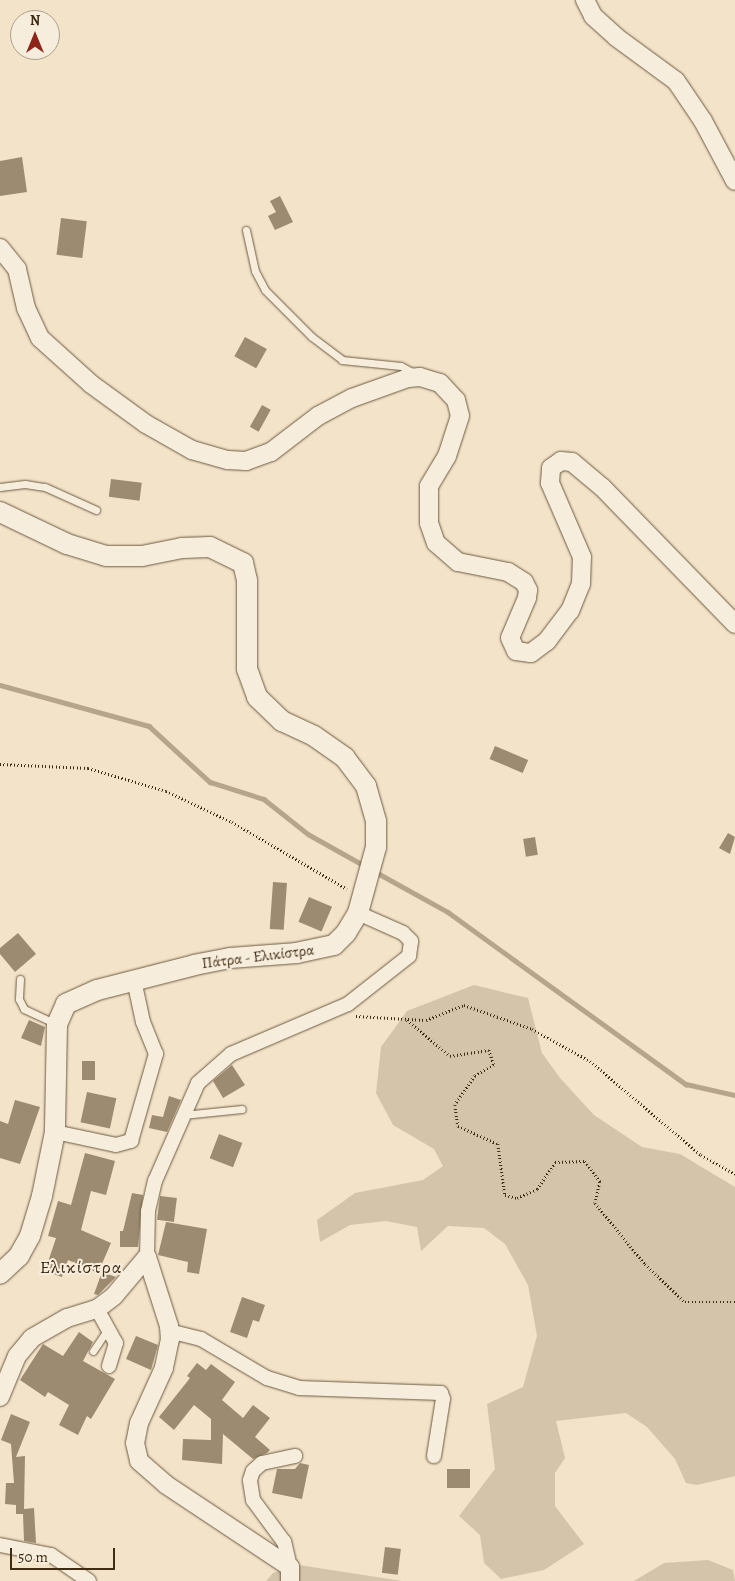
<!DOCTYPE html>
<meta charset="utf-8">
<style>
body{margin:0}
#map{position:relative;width:735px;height:1581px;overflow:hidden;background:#f3e3c9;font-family:Alegreya,serif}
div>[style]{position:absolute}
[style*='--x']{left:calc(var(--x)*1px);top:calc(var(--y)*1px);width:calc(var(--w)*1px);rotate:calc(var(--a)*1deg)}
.green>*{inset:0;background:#d4c4aa}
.stream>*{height:4.5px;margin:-2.25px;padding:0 2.25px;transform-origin:2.25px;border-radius:2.25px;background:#b6a58b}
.building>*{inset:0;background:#9d8b71;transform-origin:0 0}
.path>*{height:2.5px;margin-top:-1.25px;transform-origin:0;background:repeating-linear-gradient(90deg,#3f2c12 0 1px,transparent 0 3.5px)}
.roads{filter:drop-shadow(0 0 1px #6c5a40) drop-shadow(0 0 1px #6c5a40)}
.service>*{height:7px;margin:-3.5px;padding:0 3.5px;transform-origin:3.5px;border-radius:3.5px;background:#f7eddc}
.minor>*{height:14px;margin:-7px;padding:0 7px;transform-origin:7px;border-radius:7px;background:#f7eddc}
.tertiary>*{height:18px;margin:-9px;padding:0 9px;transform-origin:9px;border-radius:9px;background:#f7eddc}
.secondary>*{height:20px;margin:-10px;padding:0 10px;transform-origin:10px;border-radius:10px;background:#f7eddc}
span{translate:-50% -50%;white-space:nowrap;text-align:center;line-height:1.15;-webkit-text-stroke:4px #f7eddc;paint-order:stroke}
.street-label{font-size:15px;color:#3f2c12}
.quarter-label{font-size:18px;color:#3f2c12;letter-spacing:1px}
.north{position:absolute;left:10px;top:10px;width:50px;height:50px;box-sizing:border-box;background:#f7eddc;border:1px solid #ada08b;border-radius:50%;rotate:0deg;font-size:14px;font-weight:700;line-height:20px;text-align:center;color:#3f2c12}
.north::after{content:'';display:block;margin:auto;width:18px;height:22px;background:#8f2418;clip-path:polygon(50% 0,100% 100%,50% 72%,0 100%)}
.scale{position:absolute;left:10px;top:1548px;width:105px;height:22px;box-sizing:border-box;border:2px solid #3f2c12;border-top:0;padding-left:6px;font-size:15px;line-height:18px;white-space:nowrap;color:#3f2c12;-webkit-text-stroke:4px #f7eddc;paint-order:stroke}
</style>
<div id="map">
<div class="green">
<i style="clip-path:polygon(474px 985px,528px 998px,542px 1053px,560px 1078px,594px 1115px,642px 1147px,680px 1154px,735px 1187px,735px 1476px,697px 1485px,686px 1483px,675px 1459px,647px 1427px,626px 1413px,556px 1421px,565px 1458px,555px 1473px,555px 1506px,584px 1544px,544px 1570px,501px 1579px,484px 1563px,480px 1535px,459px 1516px,495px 1469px,487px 1404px,523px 1387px,537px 1336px,528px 1285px,505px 1244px,484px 1228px,448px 1226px,421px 1251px,417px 1227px,386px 1221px,350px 1225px,320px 1242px,317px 1220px,355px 1193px,423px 1180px,443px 1166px,434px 1149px,393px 1125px,376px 1093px,381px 1047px,407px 1011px)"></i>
<i style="clip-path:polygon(708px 1560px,733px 1570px,735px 1581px,634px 1581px,664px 1563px)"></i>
<i style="clip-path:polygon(299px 1565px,402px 1581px,266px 1581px,273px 1573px)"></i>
</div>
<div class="stream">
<i style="--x:0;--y:685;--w:155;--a:15.4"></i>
<i style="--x:149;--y:726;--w:83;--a:42.6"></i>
<i style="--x:210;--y:782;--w:57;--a:17.5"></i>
<i style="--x:264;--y:799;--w:56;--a:38.5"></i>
<i style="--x:308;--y:834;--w:65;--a:29.3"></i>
<i style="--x:374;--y:871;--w:85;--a:29"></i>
<i style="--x:448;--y:912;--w:294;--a:35.9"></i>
<i style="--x:686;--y:1084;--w:50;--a:12.7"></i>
</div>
<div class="building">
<i style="clip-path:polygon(22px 157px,27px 192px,0 196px,0 161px)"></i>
<i style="clip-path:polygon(280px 196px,293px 222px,275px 230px,268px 216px,276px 212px,270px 201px)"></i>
<i style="left:61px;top:218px;width:26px;height:37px;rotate:7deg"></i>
<i style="left:245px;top:337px;width:25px;height:22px;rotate:29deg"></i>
<i style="left:262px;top:405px;width:10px;height:25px;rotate:29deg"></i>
<i style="left:111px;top:479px;width:31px;height:18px;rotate:7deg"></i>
<i style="left:495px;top:746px;width:36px;height:14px;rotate:23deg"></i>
<i style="clip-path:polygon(728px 833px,735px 837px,730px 854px,719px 848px)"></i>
<i style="left:535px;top:837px;width:18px;height:12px;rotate:81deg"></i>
<i style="left:273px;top:882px;width:14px;height:47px;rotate:4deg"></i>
<i style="left:309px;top:897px;width:25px;height:27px;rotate:23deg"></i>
<i style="clip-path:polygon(18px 933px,36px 954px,15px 972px,0 954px,0 948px)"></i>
<i style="clip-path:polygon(29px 1020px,45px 1027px,41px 1046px,21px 1038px)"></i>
<i style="left:82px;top:1061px;width:13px;height:19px"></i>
<i style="clip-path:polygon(232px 1065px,245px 1085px,223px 1098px,213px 1081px)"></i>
<i style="left:87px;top:1092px;width:30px;height:31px;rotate:12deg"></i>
<i style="clip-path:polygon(169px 1096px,181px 1100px,167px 1132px,149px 1128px,152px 1115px,163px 1117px)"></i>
<i style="clip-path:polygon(15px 1100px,40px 1107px,20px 1164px,0 1158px,0 1121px,8px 1124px)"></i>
<i style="left:219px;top:1134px;width:25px;height:26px;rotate:21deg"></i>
<i style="clip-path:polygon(85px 1153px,115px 1161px,106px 1195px,91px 1191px,81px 1230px,111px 1243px,98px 1273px,68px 1260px,62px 1277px,45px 1271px,56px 1238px,48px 1236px,58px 1201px,71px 1205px)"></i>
<i style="clip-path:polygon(132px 1193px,143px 1195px,138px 1247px,120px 1247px,120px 1231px,123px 1231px)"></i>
<i style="left:160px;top:1196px;width:17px;height:24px;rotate:7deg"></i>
<i style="clip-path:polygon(166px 1222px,207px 1229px,199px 1274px,187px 1272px,188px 1262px,158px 1255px)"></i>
<i style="clip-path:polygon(102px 1272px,116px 1277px,98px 1295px,94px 1294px)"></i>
<i style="clip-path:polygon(242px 1297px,265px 1305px,259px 1322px,253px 1320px,247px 1338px,230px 1332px)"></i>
<i style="clip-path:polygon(79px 1332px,93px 1342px,83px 1361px,115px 1379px,91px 1419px,87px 1416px,78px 1435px,59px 1425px,69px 1405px,48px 1392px,45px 1397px,20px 1380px,43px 1344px,63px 1356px)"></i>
<i style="clip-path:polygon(136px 1336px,158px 1345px,151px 1370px,126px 1359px)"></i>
<i style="clip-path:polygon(197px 1363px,206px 1370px,211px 1364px,235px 1382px,222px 1400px,243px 1418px,253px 1405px,270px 1418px,255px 1437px,270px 1450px,267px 1453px,253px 1459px,223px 1434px,222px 1464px,182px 1460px,183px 1439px,211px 1440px,211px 1419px,194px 1405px,174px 1430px,159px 1417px,190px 1378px,187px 1376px)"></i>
<i style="clip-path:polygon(11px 1414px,30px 1422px,16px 1457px,25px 1456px,24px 1509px,34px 1508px,36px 1543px,24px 1541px,23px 1514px,16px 1514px,16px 1505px,5px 1504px,6px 1483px,14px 1483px,11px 1444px,1px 1440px)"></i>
<i style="clip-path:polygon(300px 1463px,309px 1465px,302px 1499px,272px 1493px,277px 1469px,295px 1469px)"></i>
<i style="left:447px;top:1469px;width:23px;height:19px"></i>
<i style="left:385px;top:1547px;width:16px;height:26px;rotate:7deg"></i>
</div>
<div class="path">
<i style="--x:0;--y:764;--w:88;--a:2.6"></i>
<i style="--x:88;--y:768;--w:81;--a:16.4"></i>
<i style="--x:166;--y:791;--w:73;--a:25.2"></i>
<i style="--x:232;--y:822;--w:133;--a:30.2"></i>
<i style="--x:356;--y:1016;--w:70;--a:3.3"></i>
<i style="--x:426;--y:1020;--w:41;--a:-21.5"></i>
<i style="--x:464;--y:1005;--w:72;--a:19.4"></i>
<i style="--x:532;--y:1029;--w:66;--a:28.9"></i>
<i style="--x:590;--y:1061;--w:145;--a:40.3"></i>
<i style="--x:701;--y:1155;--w:39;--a:29"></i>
<i style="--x:407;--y:1020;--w:56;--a:39.9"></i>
<i style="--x:450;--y:1056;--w:39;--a:-9"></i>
<i style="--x:489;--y:1050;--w:16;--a:72"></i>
<i style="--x:494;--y:1065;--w:22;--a:150"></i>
<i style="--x:475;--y:1076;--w:35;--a:125"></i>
<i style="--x:455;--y:1105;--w:21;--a:82"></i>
<i style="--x:458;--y:1126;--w:44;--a:24.2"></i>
<i style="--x:498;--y:1144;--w:51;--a:82.2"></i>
<i style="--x:505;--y:1195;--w:12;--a:14"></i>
<i style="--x:517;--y:1198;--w:22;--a:-24"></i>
<i style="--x:537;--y:1189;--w:32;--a:-56"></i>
<i style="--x:555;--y:1162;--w:30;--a:-2"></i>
<i style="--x:585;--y:1161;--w:26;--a:54"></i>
<i style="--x:600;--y:1182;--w:22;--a:103"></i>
<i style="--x:595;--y:1203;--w:79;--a:50.7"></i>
<i style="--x:645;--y:1264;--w:55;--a:43.5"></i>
<i style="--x:685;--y:1302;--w:50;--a:0"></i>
</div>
<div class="roads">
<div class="service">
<i style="--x:246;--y:230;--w:42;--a:77.6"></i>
<i style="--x:255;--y:271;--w:21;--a:62"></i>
<i style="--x:265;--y:290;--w:66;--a:45"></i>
<i style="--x:312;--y:337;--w:38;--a:37"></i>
<i style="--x:342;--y:360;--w:59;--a:5.8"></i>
<i style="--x:401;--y:366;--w:17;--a:28"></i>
<i style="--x:0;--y:487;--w:25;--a:-7"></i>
<i style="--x:25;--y:484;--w:20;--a:9"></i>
<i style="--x:45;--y:487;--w:56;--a:24.3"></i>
<i style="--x:20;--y:979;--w:20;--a:93"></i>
<i style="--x:19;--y:999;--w:11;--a:63"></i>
<i style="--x:24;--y:1009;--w:33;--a:25"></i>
<i style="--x:183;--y:1115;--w:59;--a:-5.8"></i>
<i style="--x:93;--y:1351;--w:27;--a:-56"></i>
</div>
<div class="minor">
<i style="--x:55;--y:1132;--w:62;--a:12"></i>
<i style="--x:116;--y:1145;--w:16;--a:-15"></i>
<i style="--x:131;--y:1141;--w:91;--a:-74"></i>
<i style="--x:156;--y:1054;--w:35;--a:-112"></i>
<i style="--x:143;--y:1022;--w:43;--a:-102.1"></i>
<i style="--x:147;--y:1257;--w:46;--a:-88.8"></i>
<i style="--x:148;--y:1211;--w:31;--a:-77"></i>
<i style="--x:155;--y:1181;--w:107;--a:-66.3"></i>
<i style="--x:198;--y:1083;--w:44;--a:-41.3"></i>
<i style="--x:231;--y:1054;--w:127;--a:-23.1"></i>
<i style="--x:348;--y:1004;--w:78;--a:-38.2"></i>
<i style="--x:409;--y:956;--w:15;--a:-82"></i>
<i style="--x:411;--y:941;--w:11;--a:-135"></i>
<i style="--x:403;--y:933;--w:49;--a:-156"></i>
<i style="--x:97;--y:1309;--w:39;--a:61"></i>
<i style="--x:116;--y:1343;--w:24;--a:107"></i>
<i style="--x:169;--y:1331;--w:33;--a:14"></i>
<i style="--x:201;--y:1339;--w:77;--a:30.6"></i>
<i style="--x:267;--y:1378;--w:34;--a:17"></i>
<i style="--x:299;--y:1388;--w:142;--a:2"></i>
<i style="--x:441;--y:1393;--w:6;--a:72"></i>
<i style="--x:443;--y:1399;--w:58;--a:99"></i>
<i style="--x:0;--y:1545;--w:52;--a:11.1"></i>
<i style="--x:51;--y:1555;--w:46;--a:34.4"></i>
<i style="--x:290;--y:1567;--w:26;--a:-103"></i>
<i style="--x:284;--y:1542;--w:52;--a:-126.4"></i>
<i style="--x:253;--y:1500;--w:20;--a:-99"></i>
<i style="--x:250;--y:1480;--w:9;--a:-72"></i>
<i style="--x:253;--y:1471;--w:12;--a:-42"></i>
<i style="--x:262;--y:1463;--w:34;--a:-12"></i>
</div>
<div class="tertiary">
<i style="--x:585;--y:0;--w:18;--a:63"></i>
<i style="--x:593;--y:16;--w:31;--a:42"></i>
<i style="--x:616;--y:37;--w:74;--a:36.3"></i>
<i style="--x:676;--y:81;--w:48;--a:56"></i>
<i style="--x:703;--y:121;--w:68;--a:61.9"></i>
<i style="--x:0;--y:248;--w:27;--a:51"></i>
<i style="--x:17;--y:269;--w:40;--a:77"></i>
<i style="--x:26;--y:308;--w:33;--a:65"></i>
<i style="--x:40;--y:338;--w:69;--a:42"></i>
<i style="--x:91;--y:384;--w:68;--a:36"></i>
<i style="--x:146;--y:424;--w:53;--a:29.5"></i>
<i style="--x:192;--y:450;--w:37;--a:16"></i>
<i style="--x:228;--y:460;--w:18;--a:3"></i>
<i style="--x:246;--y:461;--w:27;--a:-20"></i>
<i style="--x:271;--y:452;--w:59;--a:-37.5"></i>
<i style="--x:318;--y:416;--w:38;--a:-28"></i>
<i style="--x:352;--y:398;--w:59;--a:-19.7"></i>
<i style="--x:408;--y:378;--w:12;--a:-5"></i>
<i style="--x:420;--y:377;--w:21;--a:17"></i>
<i style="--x:440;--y:383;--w:23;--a:47"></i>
<i style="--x:456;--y:400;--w:16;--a:76"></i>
<i style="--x:460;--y:416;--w:42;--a:108"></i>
<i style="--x:447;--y:456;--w:35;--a:121"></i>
<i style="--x:429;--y:486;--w:37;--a:90"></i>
<i style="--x:429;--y:523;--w:21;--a:71"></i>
<i style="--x:436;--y:543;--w:29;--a:41"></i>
<i style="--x:458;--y:562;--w:51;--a:11.3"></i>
<i style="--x:508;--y:572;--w:19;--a:32"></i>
<i style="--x:524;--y:582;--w:9;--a:63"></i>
<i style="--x:528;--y:590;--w:8;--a:97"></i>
<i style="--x:527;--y:598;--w:43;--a:113"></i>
<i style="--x:510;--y:638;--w:14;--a:65"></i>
<i style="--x:516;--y:651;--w:15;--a:8"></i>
<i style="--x:531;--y:653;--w:20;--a:-37"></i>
<i style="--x:547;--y:641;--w:38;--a:-53"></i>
<i style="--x:570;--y:611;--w:29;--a:-68"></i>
<i style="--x:581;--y:584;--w:27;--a:-88"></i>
<i style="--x:582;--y:557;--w:81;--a:-113.4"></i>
<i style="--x:550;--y:483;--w:15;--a:-86"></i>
<i style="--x:551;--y:468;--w:12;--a:-35"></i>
<i style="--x:561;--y:461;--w:11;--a:5"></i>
<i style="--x:572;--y:462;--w:39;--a:40"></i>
<i style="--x:602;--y:487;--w:191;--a:45.8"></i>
<i style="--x:147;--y:1257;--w:72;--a:72.3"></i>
<i style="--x:169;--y:1326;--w:13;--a:86"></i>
<i style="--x:170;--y:1339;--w:30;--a:102"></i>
<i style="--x:164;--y:1368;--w:60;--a:114.4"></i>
<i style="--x:139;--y:1423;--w:20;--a:101"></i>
<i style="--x:135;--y:1443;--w:18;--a:77"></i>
<i style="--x:139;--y:1461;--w:35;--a:41"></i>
<i style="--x:165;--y:1484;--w:150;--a:33.6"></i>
<i style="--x:290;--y:1567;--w:14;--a:90"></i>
<i style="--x:0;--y:1397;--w:44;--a:-67.5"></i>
<i style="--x:17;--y:1356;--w:23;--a:-50"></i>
<i style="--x:32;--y:1338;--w:40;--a:-29.7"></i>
<i style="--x:67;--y:1318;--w:31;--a:-17"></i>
<i style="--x:97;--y:1309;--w:21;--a:-37"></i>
<i style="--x:114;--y:1296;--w:51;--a:-49.8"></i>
</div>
<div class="secondary">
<i style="--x:0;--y:512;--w:74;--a:25.5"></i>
<i style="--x:67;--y:544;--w:41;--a:17.1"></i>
<i style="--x:106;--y:556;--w:36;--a:0"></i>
<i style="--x:142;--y:556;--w:41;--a:-11.3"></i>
<i style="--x:182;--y:548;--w:28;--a:-2"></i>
<i style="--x:210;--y:547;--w:37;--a:26"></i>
<i style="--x:243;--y:563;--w:17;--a:77"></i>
<i style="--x:247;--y:580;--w:89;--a:90"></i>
<i style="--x:247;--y:669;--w:30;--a:70"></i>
<i style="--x:257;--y:697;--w:35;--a:44"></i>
<i style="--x:282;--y:721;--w:35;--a:25"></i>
<i style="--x:314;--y:736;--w:38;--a:35"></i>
<i style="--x:345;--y:758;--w:35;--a:53"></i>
<i style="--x:366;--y:786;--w:37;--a:74"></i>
<i style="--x:376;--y:822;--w:25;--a:90"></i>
<i style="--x:376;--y:847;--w:68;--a:105.3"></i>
<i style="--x:358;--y:913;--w:23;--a:121"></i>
<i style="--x:346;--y:933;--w:17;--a:135"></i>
<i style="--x:334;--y:945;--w:38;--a:168"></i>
<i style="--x:297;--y:953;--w:67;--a:175.7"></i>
<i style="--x:230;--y:958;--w:36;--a:169"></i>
<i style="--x:195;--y:965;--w:101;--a:165.7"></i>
<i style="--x:97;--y:990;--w:34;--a:156"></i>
<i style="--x:66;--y:1004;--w:22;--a:114"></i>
<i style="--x:57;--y:1024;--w:108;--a:91.1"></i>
<i style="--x:55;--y:1132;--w:65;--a:101.5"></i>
<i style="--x:42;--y:1196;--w:42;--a:106.7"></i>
<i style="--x:30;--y:1236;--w:23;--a:119"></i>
<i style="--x:19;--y:1256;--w:26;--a:137"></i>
</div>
</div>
<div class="street-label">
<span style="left:258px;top:957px;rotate:-7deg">Πάτρα - Ελικίστρα</span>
</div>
<div class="quarter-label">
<span style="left:81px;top:1267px">Ελικίστρα</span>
</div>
<div class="north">N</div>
<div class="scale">50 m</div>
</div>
